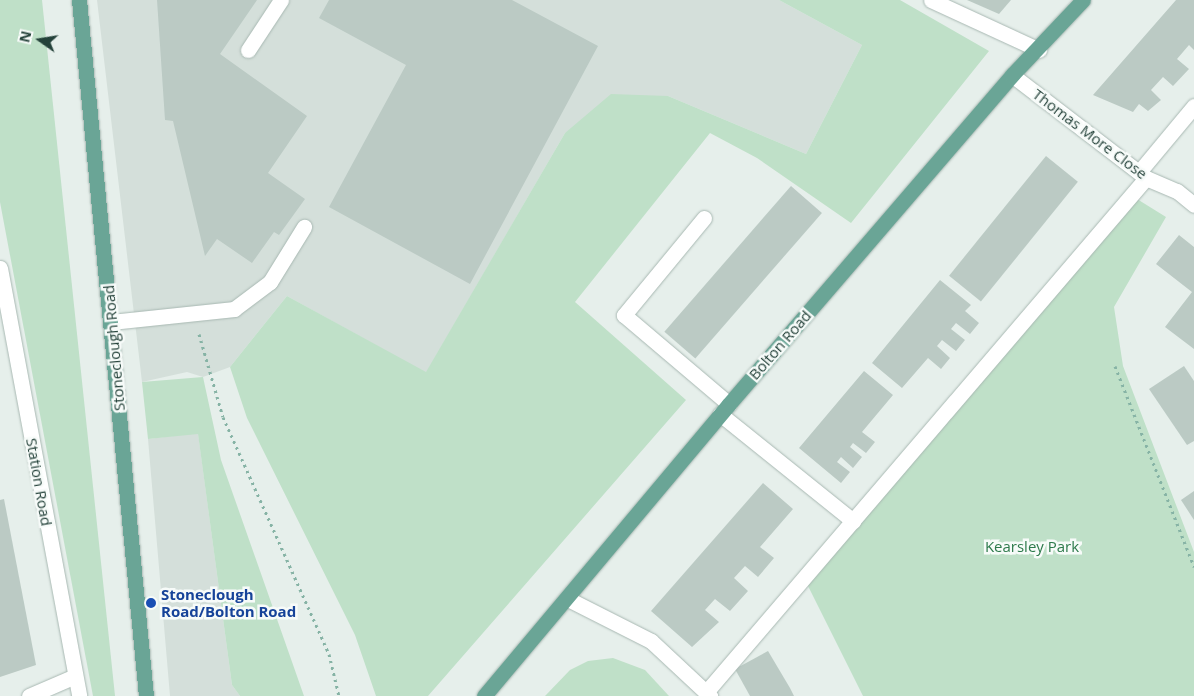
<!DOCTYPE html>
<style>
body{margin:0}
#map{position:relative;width:1194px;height:696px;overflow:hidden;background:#e6efeb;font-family:"Open Sans",sans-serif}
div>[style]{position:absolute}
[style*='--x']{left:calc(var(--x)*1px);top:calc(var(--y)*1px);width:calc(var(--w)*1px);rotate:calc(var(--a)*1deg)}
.built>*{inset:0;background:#d4dfda}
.green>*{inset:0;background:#bfe0c8}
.building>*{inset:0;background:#bbcac4;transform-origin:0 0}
.path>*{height:3px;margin-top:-1.5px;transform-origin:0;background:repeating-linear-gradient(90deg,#86b3a5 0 2.5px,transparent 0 6.5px)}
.roads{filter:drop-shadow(0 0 1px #a8b8b2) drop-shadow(0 0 1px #a8b8b2)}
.service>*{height:15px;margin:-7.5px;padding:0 7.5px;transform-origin:7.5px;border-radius:7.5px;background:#fff}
.minor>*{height:15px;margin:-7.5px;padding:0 7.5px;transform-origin:7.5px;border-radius:7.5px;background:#fff}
.primary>*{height:15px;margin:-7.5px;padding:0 7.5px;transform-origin:7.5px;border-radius:7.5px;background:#6aa596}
.dots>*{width:14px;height:14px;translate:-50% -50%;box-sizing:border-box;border:2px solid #f7fbf9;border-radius:50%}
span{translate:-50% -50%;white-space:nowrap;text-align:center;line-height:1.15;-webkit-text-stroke:5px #f7fbf9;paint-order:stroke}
.street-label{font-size:15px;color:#24423a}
.park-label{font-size:15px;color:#2d7a4b}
.transit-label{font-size:15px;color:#164399;font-weight:700}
.left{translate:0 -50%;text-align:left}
.north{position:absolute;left:15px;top:15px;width:50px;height:50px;-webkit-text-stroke:4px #f7fbf9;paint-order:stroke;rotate:283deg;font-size:14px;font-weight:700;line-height:20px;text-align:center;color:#24423a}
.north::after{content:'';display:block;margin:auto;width:18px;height:22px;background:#24423a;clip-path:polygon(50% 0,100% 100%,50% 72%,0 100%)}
</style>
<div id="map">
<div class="built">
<i style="clip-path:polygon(97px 0,779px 0,862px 45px,806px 154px,668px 96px,565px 133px,426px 373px,287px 296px,230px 367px,203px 377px,187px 372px,142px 382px)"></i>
<i style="clip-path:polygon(198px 433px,232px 685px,240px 696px,170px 696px,148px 439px)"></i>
</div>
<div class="green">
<i style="clip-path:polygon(0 0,42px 0,115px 696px,93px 696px,0 202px)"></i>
<i style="clip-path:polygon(779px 0,900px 0,989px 51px,851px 223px,757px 158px,710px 133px,575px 302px,686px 400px,428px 696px,376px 696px,355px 635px,247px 418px,230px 367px,287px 296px,426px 372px,565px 133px,611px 94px,668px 96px,806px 154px,862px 45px)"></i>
<i style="clip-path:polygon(1137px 199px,1166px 217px,1114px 307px,1123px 366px,1194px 552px,1194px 696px,863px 696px,806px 582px)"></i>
<i style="clip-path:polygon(203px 377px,221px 460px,304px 696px,240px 696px,232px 685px,198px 434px,148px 439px,142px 382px)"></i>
<i style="clip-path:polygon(613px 658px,645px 670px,669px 696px,545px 696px,570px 670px,588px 661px)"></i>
</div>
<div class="building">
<i style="clip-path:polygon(157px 0,257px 0,220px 54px,307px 116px,268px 173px,305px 199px,279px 235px,274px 232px,252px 263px,217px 239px,205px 256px,173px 121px,165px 120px)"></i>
<i style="clip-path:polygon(329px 0,512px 0,598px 46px,470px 284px,329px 207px,406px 65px,319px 18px)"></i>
<i style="clip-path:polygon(967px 0,1011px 0,999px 14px)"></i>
<i style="clip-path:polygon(1176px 0,1194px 0,1194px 50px,1189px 45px,1177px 59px,1189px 69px,1173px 86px,1163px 77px,1151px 90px,1161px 100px,1148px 111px,1139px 104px,1133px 112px,1093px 95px)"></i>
<i style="left:1046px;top:156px;width:41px;height:154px;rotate:39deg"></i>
<i style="left:791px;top:186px;width:41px;height:193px;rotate:41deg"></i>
<i style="clip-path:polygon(1179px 235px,1194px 247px,1194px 349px,1165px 327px,1192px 292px,1156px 264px)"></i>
<i style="clip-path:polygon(940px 280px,971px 305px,965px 311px,979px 323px,970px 334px,956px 323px,951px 329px,965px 340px,956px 351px,942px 340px,937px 346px,950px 358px,941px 369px,928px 358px,902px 388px,872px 363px)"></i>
<i style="clip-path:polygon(1184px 366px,1194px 381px,1194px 441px,1187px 445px,1149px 389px)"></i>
<i style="clip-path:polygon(864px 371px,893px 395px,862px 432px,875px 442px,866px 453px,853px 443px,850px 447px,862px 457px,853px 468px,841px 457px,837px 462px,850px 472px,841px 483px,799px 448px)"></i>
<i style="clip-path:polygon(763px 483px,793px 509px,760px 547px,774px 558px,758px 577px,745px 566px,734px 578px,748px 591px,730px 611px,715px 599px,705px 610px,719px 622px,692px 647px,651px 611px)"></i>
<i style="clip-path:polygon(1194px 491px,1194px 520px,1181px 500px)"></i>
<i style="clip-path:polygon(4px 499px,36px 665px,0 677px,0 500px)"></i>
<i style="clip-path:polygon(768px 651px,790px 688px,794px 696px,750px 696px,735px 669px)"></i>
</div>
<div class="path">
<i style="--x:199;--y:334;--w:86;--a:73.9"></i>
<i style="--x:223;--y:417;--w:260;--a:65.9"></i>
<i style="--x:329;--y:654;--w:43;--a:76.6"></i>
<i style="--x:1115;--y:366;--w:216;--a:68.5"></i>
</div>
<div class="roads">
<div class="service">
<i style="--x:248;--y:50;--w:60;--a:-56.6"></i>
<i style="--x:1139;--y:172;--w:86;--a:-50.2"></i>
<i style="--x:704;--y:218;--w:126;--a:129.5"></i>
<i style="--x:624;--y:315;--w:138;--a:40.3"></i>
<i style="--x:111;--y:322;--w:124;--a:-6"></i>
<i style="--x:234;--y:309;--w:45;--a:-36.9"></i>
<i style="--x:270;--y:282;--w:65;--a:-58.3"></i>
<i style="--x:720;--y:414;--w:171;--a:38.8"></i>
<i style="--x:707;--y:691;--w:675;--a:-49.44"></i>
</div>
<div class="minor">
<i style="--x:931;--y:0;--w:119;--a:24.8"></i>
<i style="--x:1012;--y:75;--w:169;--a:37.5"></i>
<i style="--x:1146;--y:178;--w:34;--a:23"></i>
<i style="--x:1177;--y:191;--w:22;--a:39"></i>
<i style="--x:0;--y:268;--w:435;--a:79.5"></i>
<i style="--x:568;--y:599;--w:93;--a:26.8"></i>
<i style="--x:651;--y:641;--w:81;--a:43"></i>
<i style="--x:29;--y:696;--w:50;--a:-23.5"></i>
</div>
<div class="primary">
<i style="--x:79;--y:0;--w:699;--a:84.5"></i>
<i style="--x:484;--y:696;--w:381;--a:-50"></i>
<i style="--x:729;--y:404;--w:434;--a:-49.3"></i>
<i style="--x:1012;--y:75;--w:103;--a:-46.6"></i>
</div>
</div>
<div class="dots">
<i style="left:151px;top:603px;background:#1a4fb4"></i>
</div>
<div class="street-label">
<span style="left:1090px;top:134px;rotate:37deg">Thomas More Close</span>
<span style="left:780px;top:345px;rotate:-49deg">Bolton Road</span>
<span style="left:114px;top:348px;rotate:-95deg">Stoneclough Road</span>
<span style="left:39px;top:482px;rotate:80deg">Station Road</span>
</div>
<div class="park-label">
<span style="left:1032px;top:547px">Kearsley Park</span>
</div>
<div class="transit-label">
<span class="left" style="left:161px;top:603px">Stoneclough<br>Road/Bolton Road</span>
</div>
<div class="north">N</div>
</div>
